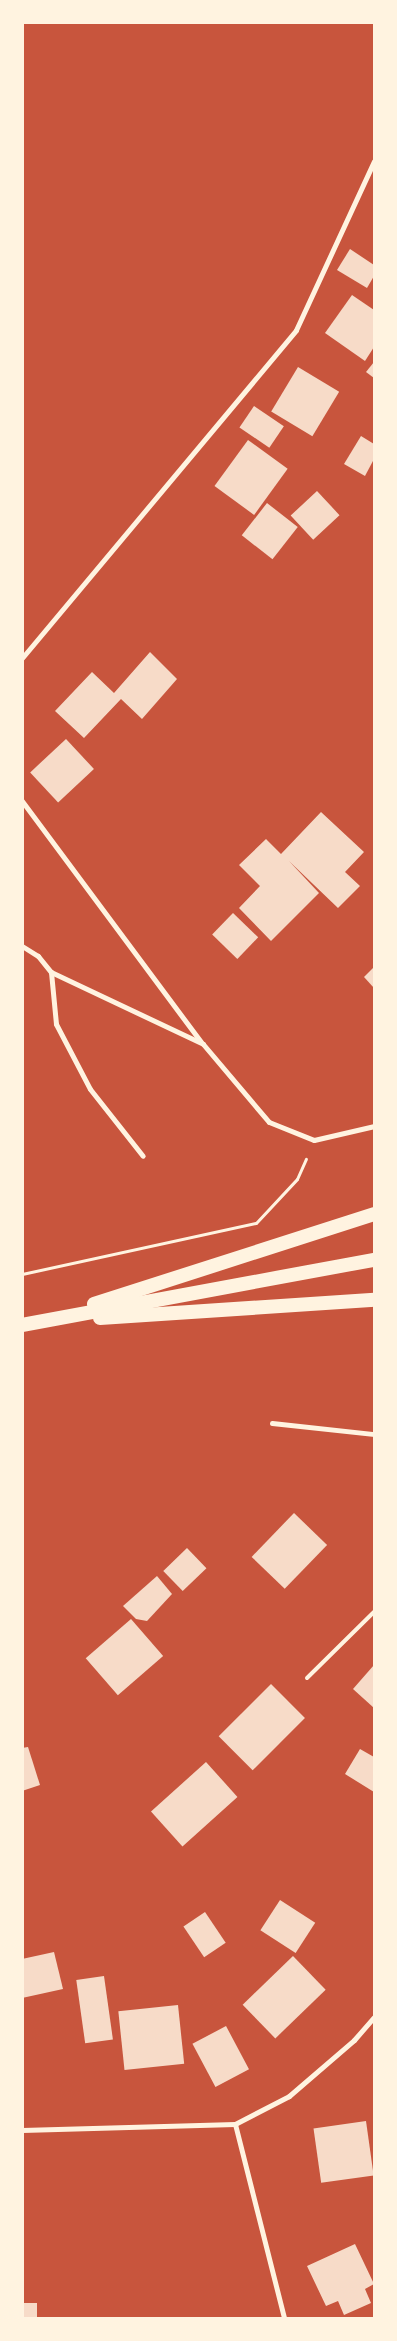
<!DOCTYPE html>
<style>
body{margin:0}
#map{position:relative;width:397px;height:2341px;overflow:hidden;background:#c8553d;font-family:"Work Sans",sans-serif}
div>[style]{position:absolute}
[style*='--x']{left:calc(var(--x)*1px);top:calc(var(--y)*1px);width:calc(var(--w)*1px);rotate:calc(var(--a)*1deg)}
.building>*{inset:0;background:#f7dbc8;transform-origin:0 0}
.path>*{height:3px;margin:-1.5px;padding:0 1.5px;transform-origin:1.5px;border-radius:1.5px;background:#fff3e0}
.service>*{height:4px;margin:-2px;padding:0 2px;transform-origin:2px;border-radius:2px;background:#fff3e0}
.minor>*{height:5px;margin:-2.5px;padding:0 2.5px;transform-origin:2.5px;border-radius:2.5px;background:#fff3e0}
.trunk>*{height:14px;margin:-7px;padding:0 7px;transform-origin:7px;border-radius:7px;background:#fff3e0}
span{translate:-50% -50%;white-space:nowrap;text-align:center;line-height:1.15;-webkit-text-stroke:4.5px #fff3e0;paint-order:stroke}
.frame{position:absolute;inset:0;border:24px solid #fff3e0;pointer-events:none}
</style>
<div id="map">
<div class="building">
<i style="clip-path:polygon(350px 249px,374px 265px,374px 276px,367px 288px,337px 270px)"></i>
<i style="clip-path:polygon(352px 295px,374px 310px,374px 347px,365px 361px,325px 333px)"></i>
<i style="clip-path:polygon(374px 362px,374px 378px,366px 372px)"></i>
<i style="left:298px;top:367px;width:48px;height:52px;rotate:31deg"></i>
<i style="left:254px;top:406px;width:36px;height:26px;rotate:34deg"></i>
<i style="clip-path:polygon(361px 436px,374px 444px,374px 459px,365px 476px,344px 464px)"></i>
<i style="left:248px;top:440px;width:49px;height:57px;rotate:36deg"></i>
<i style="left:317px;top:491px;width:33px;height:36px;rotate:47deg"></i>
<i style="left:267px;top:503px;width:39px;height:41px;rotate:38deg"></i>
<i style="clip-path:polygon(150px 652px,177px 679px,142px 719px,121px 699px,84px 738px,55px 711px,92px 672px,114px 693px)"></i>
<i style="left:66px;top:739px;width:41px;height:49px;rotate:47deg"></i>
<i style="clip-path:polygon(321px 812px,364px 852px,345px 872px,360px 886px,338px 908px,289px 861px,319px 893px,271px 941px,239px 908px,260px 886px,239px 865px,266px 839px,281px 854px)"></i>
<i style="left:233px;top:913px;width:35px;height:30px;rotate:44deg"></i>
<i style="clip-path:polygon(374px 967px,374px 988px,364px 977px)"></i>
<i style="left:294px;top:1513px;width:46px;height:61px;rotate:44deg"></i>
<i style="left:187px;top:1548px;width:28px;height:33px;rotate:46deg"></i>
<i style="clip-path:polygon(157px 1576px,172px 1594px,147px 1621px,136px 1619px,123px 1606px)"></i>
<i style="left:131px;top:1619px;width:49px;height:60px;rotate:49deg"></i>
<i style="clip-path:polygon(374px 1665px,374px 1708px,353px 1689px)"></i>
<i style="left:271px;top:1684px;width:48px;height:74px;rotate:45deg"></i>
<i style="clip-path:polygon(28px 1747px,40px 1785px,22px 1791px,22px 1748px)"></i>
<i style="clip-path:polygon(360px 1749px,374px 1757px,374px 1792px,345px 1774px)"></i>
<i style="left:206px;top:1762px;width:47px;height:74px;rotate:48deg"></i>
<i style="left:280px;top:1900px;width:42px;height:36px;rotate:33deg"></i>
<i style="left:205px;top:1912px;width:37px;height:26px;rotate:56deg"></i>
<i style="clip-path:polygon(54px 1952px,63px 1989px,22px 1998px,22px 1959px)"></i>
<i style="left:293px;top:1956px;width:47px;height:70px;rotate:46deg"></i>
<i style="left:104px;top:1976px;width:64px;height:28px;rotate:82deg"></i>
<i style="left:178px;top:2005px;width:59px;height:60px;rotate:84deg"></i>
<i style="left:226px;top:2026px;width:49px;height:38px;rotate:62deg"></i>
<i style="left:366px;top:2121px;width:55px;height:53px;rotate:82deg"></i>
<i style="clip-path:polygon(355px 2244px,374px 2284px,365px 2289px,371px 2303px,344px 2315px,338px 2301px,326px 2306px,307px 2266px)"></i>
<i style="left:22px;top:2303px;width:15px;height:15px"></i>
</div>
<div class="path">
<i style="--x:22;--y:1274;--w:239;--a:-12.3"></i>
<i style="--x:256;--y:1223;--w:60;--a:-47"></i>
<i style="--x:297;--y:1179;--w:22;--a:-66"></i>
</div>
<div class="service">
<i style="--x:307;--y:1678;--w:94;--a:-44.6"></i>
</div>
<div class="minor">
<i style="--x:22;--y:658;--w:427;--a:-50.1"></i>
<i style="--x:296;--y:330;--w:186;--a:-65.2"></i>
<i style="--x:22;--y:801;--w:300;--a:53.4"></i>
<i style="--x:22;--y:946;--w:19;--a:32"></i>
<i style="--x:38;--y:956;--w:21;--a:51"></i>
<i style="--x:51;--y:972;--w:168;--a:25.3"></i>
<i style="--x:203;--y:1044;--w:102;--a:49.8"></i>
<i style="--x:269;--y:1122;--w:48;--a:21.8"></i>
<i style="--x:314;--y:1140;--w:62;--a:-13.1"></i>
<i style="--x:51;--y:972;--w:52;--a:84.5"></i>
<i style="--x:56;--y:1024;--w:73;--a:62.4"></i>
<i style="--x:90;--y:1089;--w:85;--a:51.7"></i>
<i style="--x:272;--y:1423;--w:103;--a:6.2"></i>
<i style="--x:235;--y:2124;--w:200;--a:75.8"></i>
<i style="--x:22;--y:2130;--w:213;--a:-1.6"></i>
<i style="--x:235;--y:2124;--w:61;--a:-27.4"></i>
<i style="--x:289;--y:2096;--w:86;--a:-40.7"></i>
<i style="--x:354;--y:2040;--w:30;--a:-49"></i>
</div>
<div class="trunk">
<i style="--x:94;--y:1304;--w:294;--a:-17.8"></i>
<i style="--x:100;--y:1318;--w:275;--a:-3.8"></i>
<i style="--x:22;--y:1325;--w:358;--a:-10.5"></i>
</div>
<div class="frame"></div>
</div>
